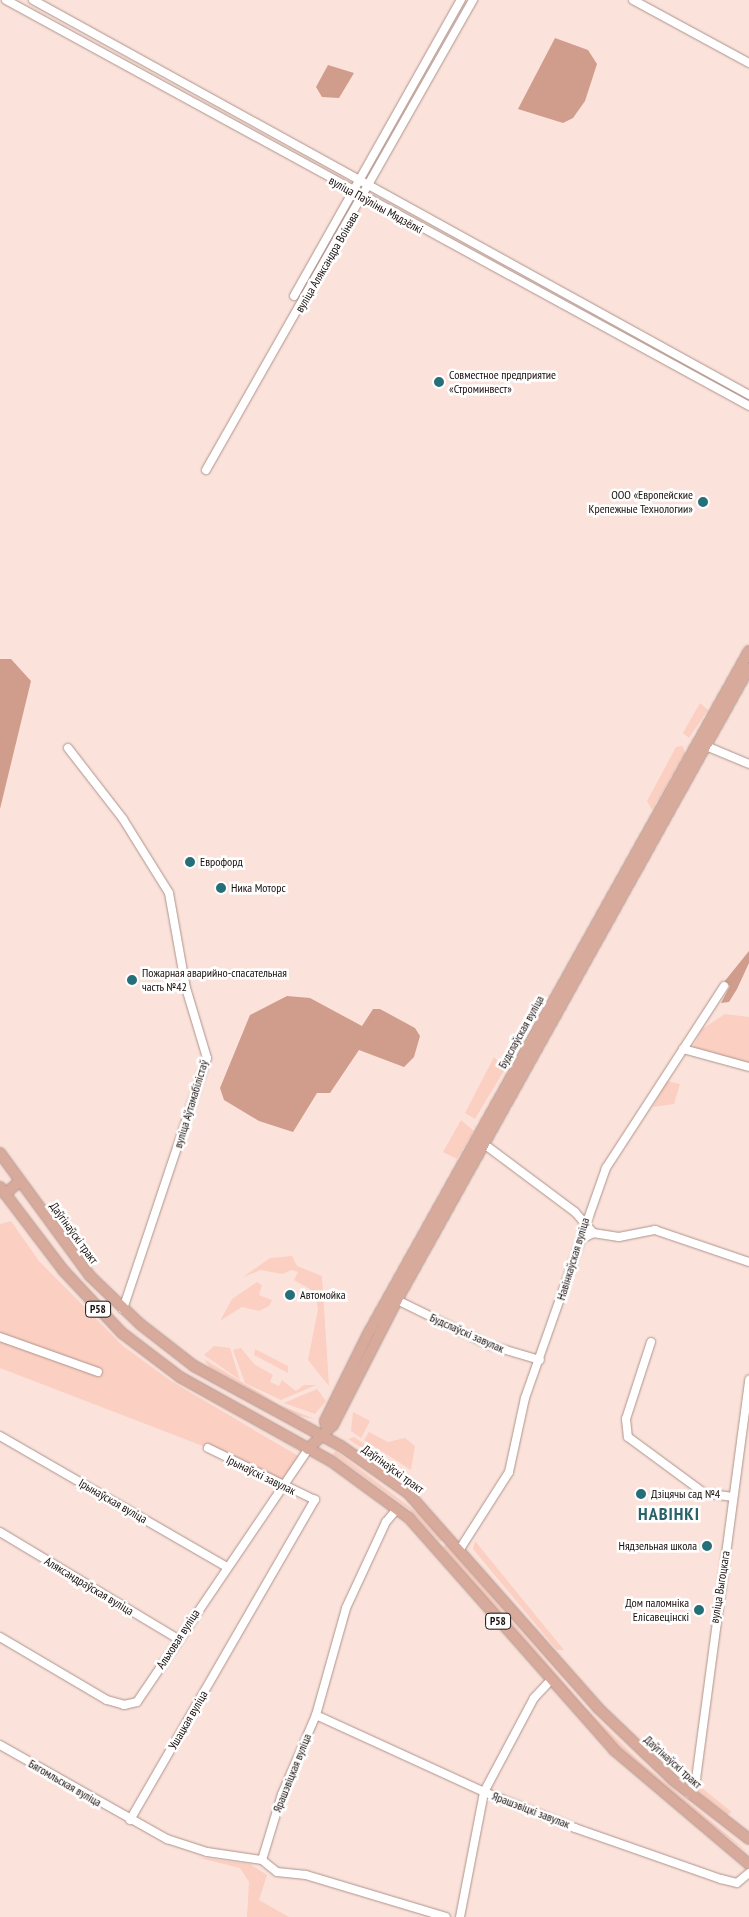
<!DOCTYPE html>
<meta charset="utf-8">
<style>
body{margin:0}
#map{position:relative;width:749px;height:1917px;overflow:hidden;background:#fbe3dc;font-family:"PT Sans Narrow",sans-serif}
div>[style]{position:absolute}
[style*='--x']{left:calc(var(--x)*1px);top:calc(var(--y)*1px);width:calc(var(--w)*1px);rotate:calc(var(--a)*1deg)}
.green>*{inset:0;background:#fbcfc1}
.forest>*{inset:0;background:#d09c8b}
.roads{filter:drop-shadow(0 0 1px #ae938a) drop-shadow(0 0 1px #ae938a)}
.minor>*{height:8px;margin:-4px;padding:0 4px;transform-origin:4px;border-radius:4px;background:#fff}
.major>*{height:10px;margin:-5px;padding:0 5px;transform-origin:5px;border-radius:5px;background:#d8aa9b}
.dots>*{width:14px;height:14px;translate:-50% -50%;box-sizing:border-box;border:2px solid #fff;border-radius:50%}
span{translate:-50% -50%;white-space:nowrap;text-align:center;line-height:1.15;-webkit-text-stroke:5px #fff;paint-order:stroke}
.shield-label span{padding:1px 4px;background:#fff;border:1px solid;border-radius:4px;-webkit-text-stroke-width:0}
.shield-label{font-size:11px;color:#190f0c;font-weight:700}
.street-label{font-size:12px;color:#190f0c}
.poi-label{font-size:12px;color:#190f0c}
.left{translate:0 -50%;text-align:left}
.right{translate:-100% -50%;text-align:right}
.district-label{font-size:18px;color:#296269;font-weight:700;letter-spacing:1px}
</style>
<div id="map">
<div class="green">
<i style="clip-path:polygon(700px 703px,708px 710px,689px 738px,683px 733px)"></i>
<i style="clip-path:polygon(683px 746px,685px 753px,652px 810px,647px 801px,676px 747px)"></i>
<i style="clip-path:polygon(725px 1014px,749px 1017px,749px 1064px,693px 1047px,702px 1029px)"></i>
<i style="clip-path:polygon(494px 1057px,505px 1069px,475px 1119px,465px 1113px)"></i>
<i style="clip-path:polygon(667px 1081px,680px 1084px,674px 1104px,653px 1107px)"></i>
<i style="clip-path:polygon(461px 1120px,474px 1131px,457px 1159px,443px 1152px)"></i>
<i style="clip-path:polygon(11px 1221px,39px 1261px,123px 1346px,171px 1381px,300px 1457px,280px 1485px,208px 1448px,0 1368px,0 1224px)"></i>
<i style="clip-path:polygon(292px 1256px,297px 1266px,322px 1276px,329px 1386px,308px 1360px,318px 1309px,315px 1292px,294px 1280px,298px 1272px,292px 1270px,282px 1274px,261px 1270px,243px 1277px,270px 1258px)"></i>
<i style="clip-path:polygon(257px 1282px,262px 1285px,259px 1295px,272px 1300px,269px 1306px,259px 1311px,242px 1307px,220px 1321px,232px 1299px)"></i>
<i style="clip-path:polygon(214px 1346px,230px 1348px,240px 1380px,204px 1355px)"></i>
<i style="clip-path:polygon(241px 1348px,254px 1364px,273px 1375px,270px 1382px,279px 1386px,282px 1380px,296px 1391px,304px 1385px,316px 1385px,281px 1400px,245px 1383px,233px 1350px)"></i>
<i style="clip-path:polygon(255px 1349px,288px 1366px,288px 1373px,254px 1355px)"></i>
<i style="clip-path:polygon(204px 1359px,280px 1405px,315px 1419px,295px 1415px,209px 1367px)"></i>
<i style="clip-path:polygon(317px 1389px,326px 1401px,315px 1414px,284px 1403px)"></i>
<i style="clip-path:polygon(353px 1412px,370px 1421px,361px 1438px,351px 1431px)"></i>
<i style="clip-path:polygon(369px 1432px,388px 1442px,405px 1438px,415px 1446px,411px 1470px,364px 1440px)"></i>
<i style="clip-path:polygon(354px 1437px,406px 1473px,404px 1476px,348px 1439px)"></i>
<i style="clip-path:polygon(336px 1451px,419px 1514px,443px 1539px,440px 1542px,409px 1509px,333px 1454px)"></i>
<i style="clip-path:polygon(475px 1541px,564px 1650px,557px 1650px,473px 1549px)"></i>
<i style="clip-path:polygon(446px 1544px,586px 1708px,636px 1758px,749px 1853px,682px 1803px,615px 1743px,552px 1677px,443px 1547px)"></i>
<i style="clip-path:polygon(698px 1785px,732px 1812px,727px 1815px,698px 1792px)"></i>
<i style="clip-path:polygon(196px 1857px,250px 1864px,267px 1875px,259px 1900px,289px 1917px,247px 1917px,249px 1882px,240px 1868px)"></i>
</div>
<div class="forest">
<i style="clip-path:polygon(555px 38px,588px 50px,597px 64px,585px 101px,573px 118px,563px 123px,518px 109px)"></i>
<i style="clip-path:polygon(328px 65px,354px 73px,339px 98px,322px 97px,316px 87px)"></i>
<i style="clip-path:polygon(0 659px,11px 659px,31px 681px,0 809px)"></i>
<i style="clip-path:polygon(749px 951px,749px 963px,737px 989px,729px 1002px,721px 1003px,730px 986px,724px 982px)"></i>
<i style="clip-path:polygon(287px 996px,310px 998px,362px 1026px,373px 1009px,380px 1009px,415px 1028px,420px 1036px,414px 1057px,404px 1067px,359px 1050px,330px 1093px,317px 1093px,293px 1132px,259px 1121px,224px 1100px,220px 1088px,250px 1015px)"></i>
</div>
<div class="roads">
<div class="minor">
<i style="--x:6;--y:0;--w:847;--a:28.65"></i>
<i style="--x:33;--y:0;--w:818;--a:28.88"></i>
<i style="--x:633;--y:0;--w:132;--a:28.5"></i>
<i style="--x:294;--y:296;--w:340;--a:-60.6"></i>
<i style="--x:206;--y:470;--w:541;--a:-60.4"></i>
<i style="--x:706;--y:746;--w:47;--a:22.7"></i>
<i style="--x:68;--y:748;--w:90;--a:52.2"></i>
<i style="--x:123;--y:819;--w:87;--a:58.1"></i>
<i style="--x:169;--y:893;--w:97;--a:79.9"></i>
<i style="--x:186;--y:988;--w:73;--a:73.3"></i>
<i style="--x:207;--y:1058;--w:265;--a:108.5"></i>
<i style="--x:683;--y:1049;--w:68;--a:15.3"></i>
<i style="--x:484;--y:1144;--w:114;--a:36.8"></i>
<i style="--x:575;--y:1212;--w:28;--a:49"></i>
<i style="--x:580;--y:1240;--w:15;--a:-28"></i>
<i style="--x:593;--y:1233;--w:26;--a:9"></i>
<i style="--x:619;--y:1237;--w:37;--a:-11"></i>
<i style="--x:655;--y:1230;--w:99;--a:18.8"></i>
<i style="--x:397;--y:1300;--w:102;--a:26.1"></i>
<i style="--x:489;--y:1345;--w:53;--a:16.4"></i>
<i style="--x:0;--y:1337;--w:104;--a:19.7"></i>
<i style="--x:651;--y:1342;--w:81;--a:108"></i>
<i style="--x:626;--y:1419;--w:18;--a:84"></i>
<i style="--x:628;--y:1437;--w:94;--a:36.4"></i>
<i style="--x:704;--y:1493;--w:29;--a:8"></i>
<i style="--x:0;--y:1436;--w:260;--a:30"></i>
<i style="--x:0;--y:1532;--w:208;--a:31"></i>
<i style="--x:460;--y:1549;--w:91;--a:-57.5"></i>
<i style="--x:509;--y:1472;--w:76;--a:-77.8"></i>
<i style="--x:525;--y:1398;--w:244;--a:-70.6"></i>
<i style="--x:606;--y:1168;--w:217;--a:-57"></i>
<i style="--x:0;--y:1637;--w:124;--a:30.5"></i>
<i style="--x:107;--y:1700;--w:18;--a:16"></i>
<i style="--x:124;--y:1705;--w:13;--a:-13"></i>
<i style="--x:137;--y:1702;--w:305;--a:-55.9"></i>
<i style="--x:316;--y:1715;--w:185;--a:24.6"></i>
<i style="--x:484;--y:1792;--w:98;--a:21.6"></i>
<i style="--x:575;--y:1828;--w:155;--a:19.3"></i>
<i style="--x:721;--y:1879;--w:16;--a:14"></i>
<i style="--x:737;--y:1883;--w:16;--a:-40"></i>
<i style="--x:0;--y:1745;--w:192;--a:29.4"></i>
<i style="--x:167;--y:1839;--w:42;--a:18"></i>
<i style="--x:207;--y:1852;--w:56;--a:8.3"></i>
<i style="--x:689;--y:1794;--w:17;--a:-65"></i>
<i style="--x:696;--y:1779;--w:403;--a:-82.4"></i>
<i style="--x:130;--y:1820;--w:370;--a:-60"></i>
<i style="--x:315;--y:1500;--w:119;--a:-154.1"></i>
<i style="--x:262;--y:1860;--w:69;--a:-73.1"></i>
<i style="--x:282;--y:1794;--w:86;--a:-66.7"></i>
<i style="--x:316;--y:1715;--w:111;--a:-74.3"></i>
<i style="--x:346;--y:1608;--w:95;--a:-65.1"></i>
<i style="--x:386;--y:1522;--w:17;--a:-50"></i>
<i style="--x:262;--y:1860;--w:19;--a:39"></i>
<i style="--x:277;--y:1872;--w:29;--a:6"></i>
<i style="--x:306;--y:1875;--w:146;--a:16.7"></i>
<i style="--x:460;--y:1917;--w:127;--a:-79.1"></i>
<i style="--x:484;--y:1792;--w:106;--a:-62"></i>
<i style="--x:534;--y:1698;--w:22;--a:-47"></i>
</div>
<div class="major">
<i style="--x:0;--y:1153;--w:152;--a:53.8"></i>
<i style="--x:90;--y:1276;--w:69;--a:43.8"></i>
<i style="--x:140;--y:1324;--w:68;--a:37.9"></i>
<i style="--x:194;--y:1366;--w:167;--a:28.6"></i>
<i style="--x:341;--y:1446;--w:82;--a:35"></i>
<i style="--x:408;--y:1493;--w:287;--a:48.5"></i>
<i style="--x:598;--y:1708;--w:104;--a:43.8"></i>
<i style="--x:673;--y:1780;--w:96;--a:37.8"></i>
<i style="--x:0;--y:1187;--w:104;--a:52.8"></i>
<i style="--x:63;--y:1270;--w:86;--a:46.9"></i>
<i style="--x:122;--y:1333;--w:73;--a:37.2"></i>
<i style="--x:180;--y:1377;--w:173;--a:29.1"></i>
<i style="--x:331;--y:1461;--w:97;--a:36.2"></i>
<i style="--x:409;--y:1518;--w:310;--a:48.5"></i>
<i style="--x:614;--y:1750;--w:177;--a:40.2"></i>
<i style="--x:5;--y:1194;--w:20;--a:-41"></i>
<i style="--x:327;--y:1429;--w:8;--a:-104"></i>
<i style="--x:325;--y:1421;--w:97;--a:-63.7"></i>
<i style="--x:368;--y:1334;--w:782;--a:-60.85"></i>
<i style="--x:308;--y:1449;--w:35;--a:-44"></i>
<i style="--x:333;--y:1425;--w:140;--a:-62.9"></i>
<i style="--x:397;--y:1300;--w:723;--a:-60.88"></i>
</div>
</div>
<div class="dots">
<i style="left:439px;top:382px;background:#256f78"></i>
<i style="left:703px;top:502px;background:#256f78"></i>
<i style="left:190px;top:862px;background:#256f78"></i>
<i style="left:221px;top:888px;background:#256f78"></i>
<i style="left:132px;top:980px;background:#256f78"></i>
<i style="left:290px;top:1295px;background:#256f78"></i>
<i style="left:641px;top:1494px;background:#256f78"></i>
<i style="left:707px;top:1546px;background:#256f78"></i>
<i style="left:699px;top:1610px;background:#256f78"></i>
</div>
<div class="shield-label">
<span style="left:98px;top:1309px">Р58</span>
<span style="left:498px;top:1621px">Р58</span>
</div>
<div class="street-label">
<span style="left:376px;top:205px;rotate:29deg">вуліца Паўліны Мядзёлкі</span>
<span style="left:327px;top:262px;rotate:-60deg">вуліца Аляксандра Воінава</span>
<span style="left:521px;top:1032px;rotate:-61deg">Будслаўская вуліца</span>
<span style="left:191px;top:1104px;rotate:-73deg">вуліца Аўтамабілістаў</span>
<span style="left:74px;top:1233px;rotate:54deg">Даўгінаўскі тракт</span>
<span style="left:573px;top:1259px;rotate:-73deg">Навінкаўская вуліца</span>
<span style="left:467px;top:1333px;rotate:24deg">Будслаўскі завулак</span>
<span style="left:393px;top:1469px;rotate:36deg">Даўгінаўскі тракт</span>
<span style="left:261px;top:1475px;rotate:26deg">Ірынаўскі завулак</span>
<span style="left:113px;top:1501px;rotate:30deg">Ірынаўская вуліца</span>
<span style="left:89px;top:1586px;rotate:31deg">Аляксандраўская вуліца</span>
<span style="left:720px;top:1587px;rotate:-81deg">вуліца Выгоцкага</span>
<span style="left:178px;top:1639px;rotate:-57deg">Альховая вуліца</span>
<span style="left:188px;top:1720px;rotate:-60deg">Ушацкая вуліца</span>
<span style="left:673px;top:1762px;rotate:42deg">Даўгінаўскі тракт</span>
<span style="left:292px;top:1773px;rotate:-68deg">Ярашэвіцкая вуліца</span>
<span style="left:65px;top:1783px;rotate:30deg">Бягомльская вуліца</span>
<span style="left:531px;top:1810px;rotate:21deg">Ярашэвіцкі завулак</span>
</div>
<div class="poi-label">
<span class="left" style="left:449px;top:382px">Совместное предприятие<br>«Строминвест»</span>
<span class="right" style="left:693px;top:502px">ООО «Европейские<br>Крепежные Технологии»</span>
<span class="left" style="left:200px;top:862px">Еврофорд</span>
<span class="left" style="left:231px;top:888px">Ника Моторс</span>
<span class="left" style="left:142px;top:980px">Пожарная аварийно-спасательная<br>часть №42</span>
<span class="left" style="left:300px;top:1295px">Автомойка</span>
<span class="left" style="left:651px;top:1494px">Дзіцячы сад №4</span>
<span class="right" style="left:697px;top:1546px">Нядзельная школа</span>
<span class="right" style="left:689px;top:1610px">Дом паломніка<br>Елісавецінскі</span>
</div>
<div class="district-label">
<span style="left:669px;top:1514px">НАВІНКІ</span>
</div>
</div>
